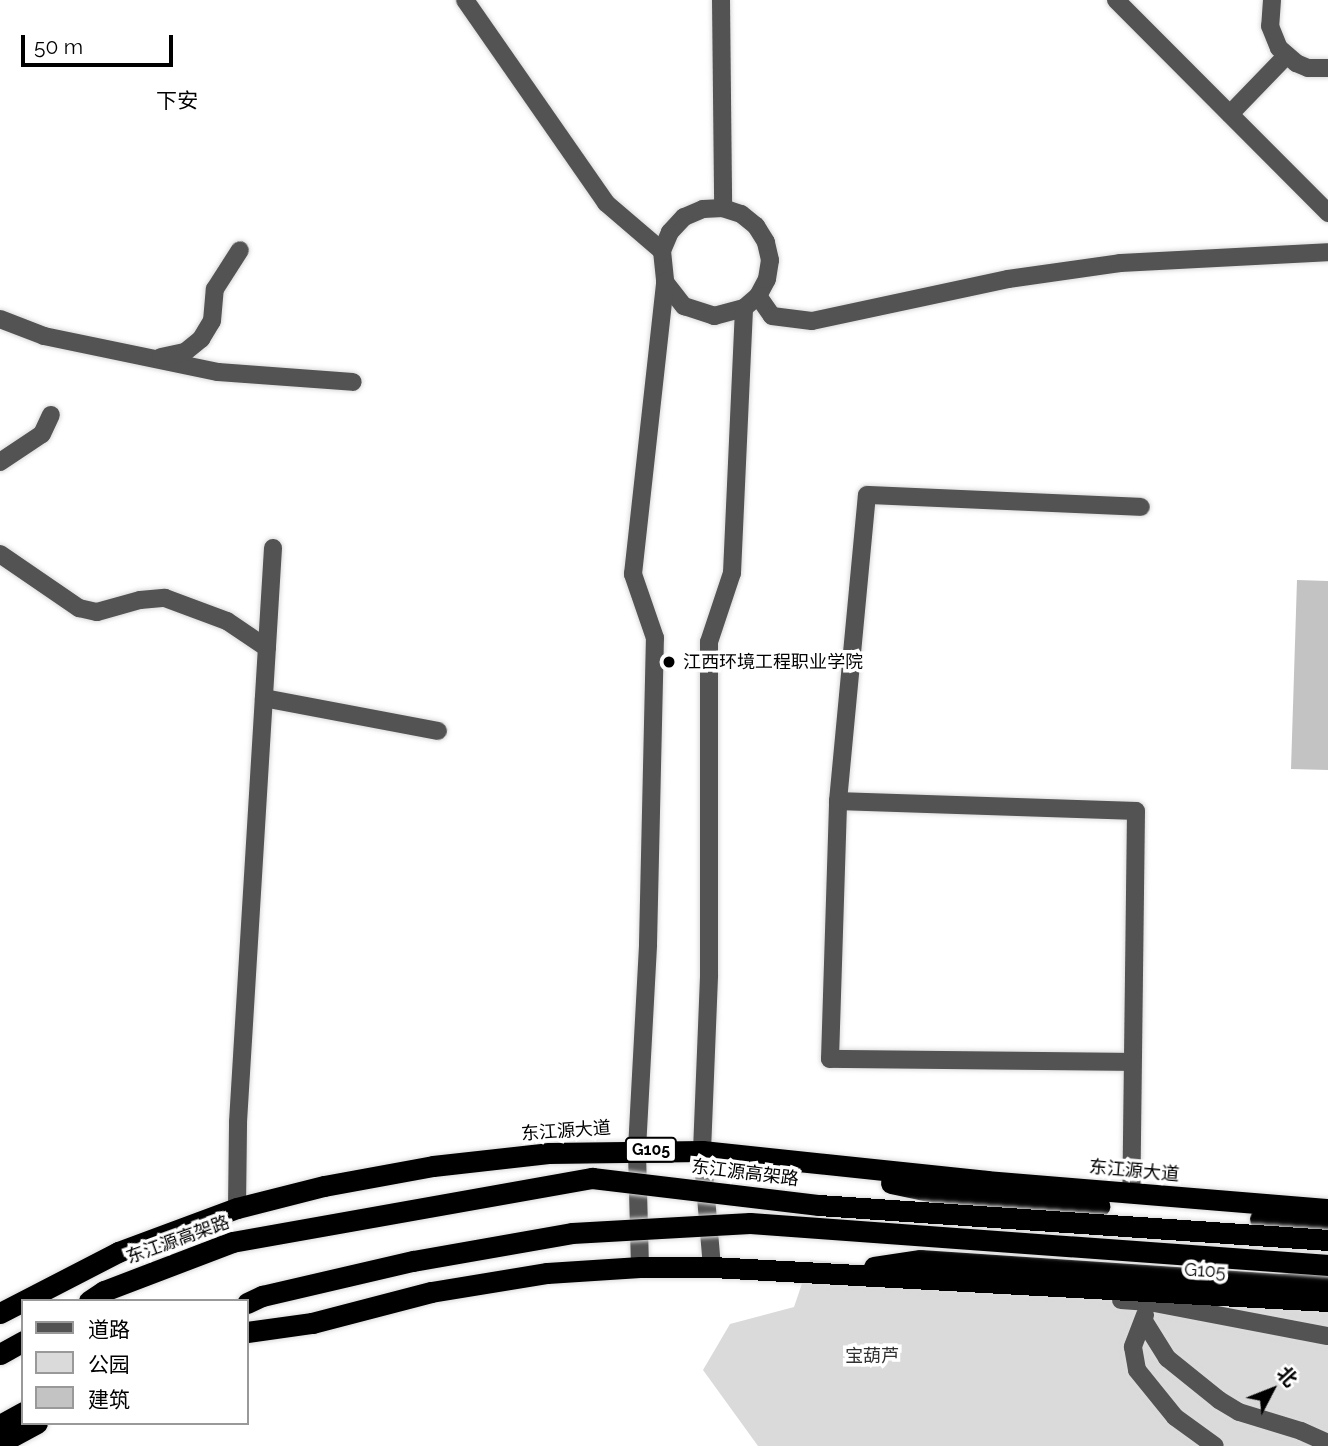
<!DOCTYPE html>
<meta charset="utf-8">
<style>
body{margin:0}
#map{position:relative;width:1328px;height:1446px;overflow:hidden;background:#fff;font-family:Raleway,"Noto Sans SC",sans-serif}
div>[style]{position:absolute}
[style*='--x']{left:calc(var(--x)*1px);top:calc(var(--y)*1px);width:calc(var(--w)*1px);rotate:calc(var(--a)*1deg)}
.green>*{inset:0;background:#dadada}
.building>*{inset:0;background:#c3c3c3}
.roads{filter:drop-shadow(0 0 2px #dbdbdb) drop-shadow(0 0 2px #dbdbdb)}
.minor>*{height:18px;margin:-9px;padding:0 9px;transform-origin:9px;border-radius:9px;background:#535353}
.highway>*{height:21px;margin:-10.5px;padding:0 10.5px;transform-origin:10.5px;border-radius:10.5px;background:#000}
.bridges{filter:drop-shadow(0 0 2px #dbdbdb) drop-shadow(0 0 2px #dbdbdb)}
.highway-bridge>*{height:21px;margin:-10.5px;padding:0 10.5px;transform-origin:10.5px;border-radius:10.5px;background:#000}
.dots>*{width:19px;height:19px;translate:-50% -50%;box-sizing:border-box;border:4px solid #fff;border-radius:50%}
span{translate:-50% -50%;white-space:nowrap;text-align:center;line-height:1.15;-webkit-text-stroke:7px #fff;paint-order:stroke}
.shield-label span{padding:2px 5px;background:#fff;border:2px solid;border-radius:5px;-webkit-text-stroke-width:0}
.shield-label{font-size:16px;color:#000;font-weight:700}
.poi-label{font-size:18px;color:#000}
.left{translate:0 -50%;text-align:left}
.street-label{font-size:18px;color:#000}
.park-label{font-size:18px;color:#313131}
.quarter-label{font-size:21px;color:#000}
.legend{position:absolute;left:21px;top:1299px;width:228px;height:126px;box-sizing:border-box;background:#fff;border:2px solid #999;margin:0;padding:9px 12px;list-style:none;font-size:21px;color:#000}
.legend li{display:flex;align-items:center;gap:14px;height:35px}
.legend b{width:35px;border:2px solid #999}
.north{position:absolute;left:1237px;top:1355px;width:70px;height:70px;-webkit-text-stroke:5px #fff;paint-order:stroke;rotate:48deg;font-size:19px;font-weight:700;line-height:28px;text-align:center;color:#000}
.north::after{content:'';display:block;margin:auto;width:24px;height:32px;background:#000;clip-path:polygon(50% 0,100% 100%,50% 72%,0 100%)}
.scale{position:absolute;left:21px;top:35px;width:152px;height:32px;box-sizing:border-box;border:4px solid #000;border-top:0;padding-left:9px;font-size:21px;line-height:24px;white-space:nowrap;color:#000;-webkit-text-stroke:5px #fff;paint-order:stroke}
</style>
<div id="map">
<div class="green">
<i style="clip-path:polygon(810px 1260px,1328px 1303px,1328px 1446px,758px 1446px,703px 1370px,730px 1324px,794px 1307px)"></i>
</div>
<div class="building">
<i style="clip-path:polygon(1297px 580px,1328px 581px,1328px 770px,1291px 769px)"></i>
</div>
<div class="roads">
<div class="minor">
<i style="--x:465;--y:0;--w:247;--a:55.2"></i>
<i style="--x:606;--y:203;--w:74;--a:40.6"></i>
<i style="--x:662;--y:251;--w:31;--a:84"></i>
<i style="--x:665;--y:282;--w:31;--a:52"></i>
<i style="--x:684;--y:306;--w:32;--a:18"></i>
<i style="--x:714;--y:316;--w:31;--a:-15"></i>
<i style="--x:744;--y:308;--w:18;--a:-41"></i>
<i style="--x:758;--y:296;--w:19;--a:-62"></i>
<i style="--x:767;--y:279;--w:19;--a:-81"></i>
<i style="--x:770;--y:260;--w:18;--a:-103"></i>
<i style="--x:766;--y:242;--w:19;--a:-122"></i>
<i style="--x:756;--y:226;--w:19;--a:-141"></i>
<i style="--x:741;--y:214;--w:19;--a:-162"></i>
<i style="--x:723;--y:208;--w:20;--a:177"></i>
<i style="--x:703;--y:209;--w:21;--a:157"></i>
<i style="--x:684;--y:217;--w:21;--a:133"></i>
<i style="--x:670;--y:232;--w:21;--a:113"></i>
<i style="--x:721;--y:0;--w:208;--a:89.4"></i>
<i style="--x:1116;--y:0;--w:301;--a:45.1"></i>
<i style="--x:1272;--y:0;--w:26;--a:94"></i>
<i style="--x:1270;--y:26;--w:24;--a:68"></i>
<i style="--x:1279;--y:48;--w:23;--a:41"></i>
<i style="--x:1296;--y:63;--w:13;--a:23"></i>
<i style="--x:1308;--y:68;--w:20;--a:0"></i>
<i style="--x:1230;--y:114;--w:81;--a:-46"></i>
<i style="--x:758;--y:296;--w:24;--a:55"></i>
<i style="--x:772;--y:316;--w:40;--a:7.1"></i>
<i style="--x:812;--y:321;--w:200;--a:-12.1"></i>
<i style="--x:1008;--y:279;--w:113;--a:-8.1"></i>
<i style="--x:1120;--y:263;--w:208;--a:-3"></i>
<i style="--x:0;--y:319;--w:47;--a:21.1"></i>
<i style="--x:44;--y:336;--w:178;--a:11.7"></i>
<i style="--x:218;--y:372;--w:135;--a:4.2"></i>
<i style="--x:161;--y:357;--w:25;--a:-12"></i>
<i style="--x:185;--y:352;--w:21;--a:-39"></i>
<i style="--x:201;--y:339;--w:21;--a:-59"></i>
<i style="--x:212;--y:321;--w:32;--a:-85"></i>
<i style="--x:215;--y:289;--w:46;--a:-57.3"></i>
<i style="--x:0;--y:462;--w:50;--a:-33.7"></i>
<i style="--x:42;--y:434;--w:21;--a:-65"></i>
<i style="--x:0;--y:554;--w:96;--a:34.4"></i>
<i style="--x:79;--y:608;--w:18;--a:13"></i>
<i style="--x:97;--y:612;--w:45;--a:-15.6"></i>
<i style="--x:140;--y:600;--w:25;--a:-5"></i>
<i style="--x:165;--y:598;--w:66;--a:20.4"></i>
<i style="--x:227;--y:621;--w:48;--a:34"></i>
<i style="--x:264;--y:698;--w:177;--a:10.7"></i>
<i style="--x:838;--y:801;--w:298;--a:1.9"></i>
<i style="--x:1136;--y:811;--w:383;--a:90.7"></i>
<i style="--x:1131;--y:1062;--w:301;--a:-179.4"></i>
<i style="--x:830;--y:1059;--w:258;--a:-88.2"></i>
<i style="--x:838;--y:801;--w:307;--a:-84.6"></i>
<i style="--x:867;--y:495;--w:274;--a:2.5"></i>
<i style="--x:237;--y:1208;--w:86;--a:-89.3"></i>
<i style="--x:238;--y:1122;--w:575;--a:-86.51"></i>
<i style="--x:640;--y:1267;--w:118;--a:-91.5"></i>
<i style="--x:637;--y:1149;--w:205;--a:-86.9"></i>
<i style="--x:648;--y:944;--w:306;--a:-88.7"></i>
<i style="--x:655;--y:638;--w:68;--a:-109"></i>
<i style="--x:633;--y:574;--w:294;--a:-83.7"></i>
<i style="--x:712;--y:1267;--w:116;--a:-94.9"></i>
<i style="--x:702;--y:1151;--w:176;--a:-87.7"></i>
<i style="--x:709;--y:975;--w:333;--a:-90"></i>
<i style="--x:709;--y:642;--w:73;--a:-71.6"></i>
<i style="--x:732;--y:573;--w:265;--a:-87.4"></i>
<i style="--x:1121;--y:1300;--w:28;--a:4"></i>
<i style="--x:1149;--y:1302;--w:182;--a:10.8"></i>
<i style="--x:1145;--y:1315;--w:34;--a:111"></i>
<i style="--x:1133;--y:1347;--w:23;--a:80"></i>
<i style="--x:1137;--y:1370;--w:60;--a:51"></i>
<i style="--x:1175;--y:1417;--w:49;--a:35.9"></i>
<i style="--x:1144;--y:1321;--w:44;--a:58.1"></i>
<i style="--x:1167;--y:1358;--w:67;--a:38.9"></i>
<i style="--x:1219;--y:1400;--w:23;--a:31"></i>
<i style="--x:1239;--y:1412;--w:65;--a:17"></i>
<i style="--x:1301;--y:1431;--w:30;--a:24"></i>
</div>
<div class="highway">
<i style="--x:891;--y:1183;--w:48;--a:12"></i>
<i style="--x:938;--y:1193;--w:162;--a:4.6"></i>
<i style="--x:1260;--y:1219;--w:68;--a:4.2"></i>
<i style="--x:874;--y:1267;--w:47;--a:-8.7"></i>
<i style="--x:920;--y:1260;--w:361;--a:3.8"></i>
<i style="--x:1280;--y:1284;--w:48;--a:-4.8"></i>
<i style="--x:0;--y:1313;--w:133;--a:-27.3"></i>
<i style="--x:118;--y:1252;--w:127;--a:-20.3"></i>
<i style="--x:237;--y:1208;--w:90;--a:-14.2"></i>
<i style="--x:324;--y:1186;--w:111;--a:-10.4"></i>
<i style="--x:433;--y:1166;--w:116;--a:-6.4"></i>
<i style="--x:548;--y:1153;--w:154;--a:-0.7"></i>
<i style="--x:702;--y:1151;--w:287;--a:6"></i>
<i style="--x:987;--y:1181;--w:342;--a:4.7"></i>
<i style="--x:247;--y:1332;--w:66;--a:-7.9"></i>
<i style="--x:312;--y:1323;--w:123;--a:-14.6"></i>
<i style="--x:431;--y:1292;--w:118;--a:-9.3"></i>
<i style="--x:547;--y:1273;--w:93;--a:-3.7"></i>
<i style="--x:640;--y:1267;--w:72;--a:0"></i>
<i style="--x:712;--y:1267;--w:617;--a:3.16"></i>
<i style="--x:0;--y:1354;--w:26;--a:-29"></i>
<i style="--x:0;--y:1425;--w:26;--a:-29"></i>
<i style="--x:0;--y:1443;--w:42;--a:-28.4"></i>
</div>
</div>
<div class="bridges">
<div class="highway-bridge">
<i style="--x:89;--y:1301;--w:18;--a:-34"></i>
<i style="--x:104;--y:1291;--w:137;--a:-20.9"></i>
<i style="--x:232;--y:1242;--w:366;--a:-10.1"></i>
<i style="--x:592;--y:1178;--w:229;--a:6.8"></i>
<i style="--x:819;--y:1205;--w:510;--a:3.93"></i>
<i style="--x:247;--y:1303;--w:17;--a:-25"></i>
<i style="--x:262;--y:1296;--w:155;--a:-13.1"></i>
<i style="--x:413;--y:1261;--w:161;--a:-10"></i>
<i style="--x:572;--y:1233;--w:178;--a:-3.2"></i>
<i style="--x:750;--y:1223;--w:580;--a:4.16"></i>
</div>
</div>
<div class="dots">
<i style="left:669px;top:662px;background:#000"></i>
</div>
<div class="shield-label">
<span style="left:651px;top:1150px">G105</span>
</div>
<div class="poi-label">
<span class="left" style="left:683px;top:662px">江西环境工程职业学院</span>
</div>
<div class="street-label">
<span style="left:566px;top:1131px;rotate:-4deg">东江源大道</span>
<span style="left:1134px;top:1171px;rotate:5deg">东江源大道</span>
<span style="left:745px;top:1173px;rotate:7deg">东江源高架路</span>
<span style="left:178px;top:1240px;rotate:-20deg">东江源高架路</span>
<span style="left:1205px;top:1271px;rotate:3deg">G105</span>
</div>
<div class="park-label">
<span style="left:872px;top:1356px">宝葫芦</span>
</div>
<div class="quarter-label">
<span style="left:177px;top:101px">下安</span>
</div>
<ul class="legend">
<li><b style="height:9px;background:#535353"></b>道路</li>
<li><b style="height:19px;background:#dadada"></b>公园</li>
<li><b style="height:19px;background:#c3c3c3"></b>建筑</li>
</ul>
<div class="north">北</div>
<div class="scale">50 m</div>
</div>
